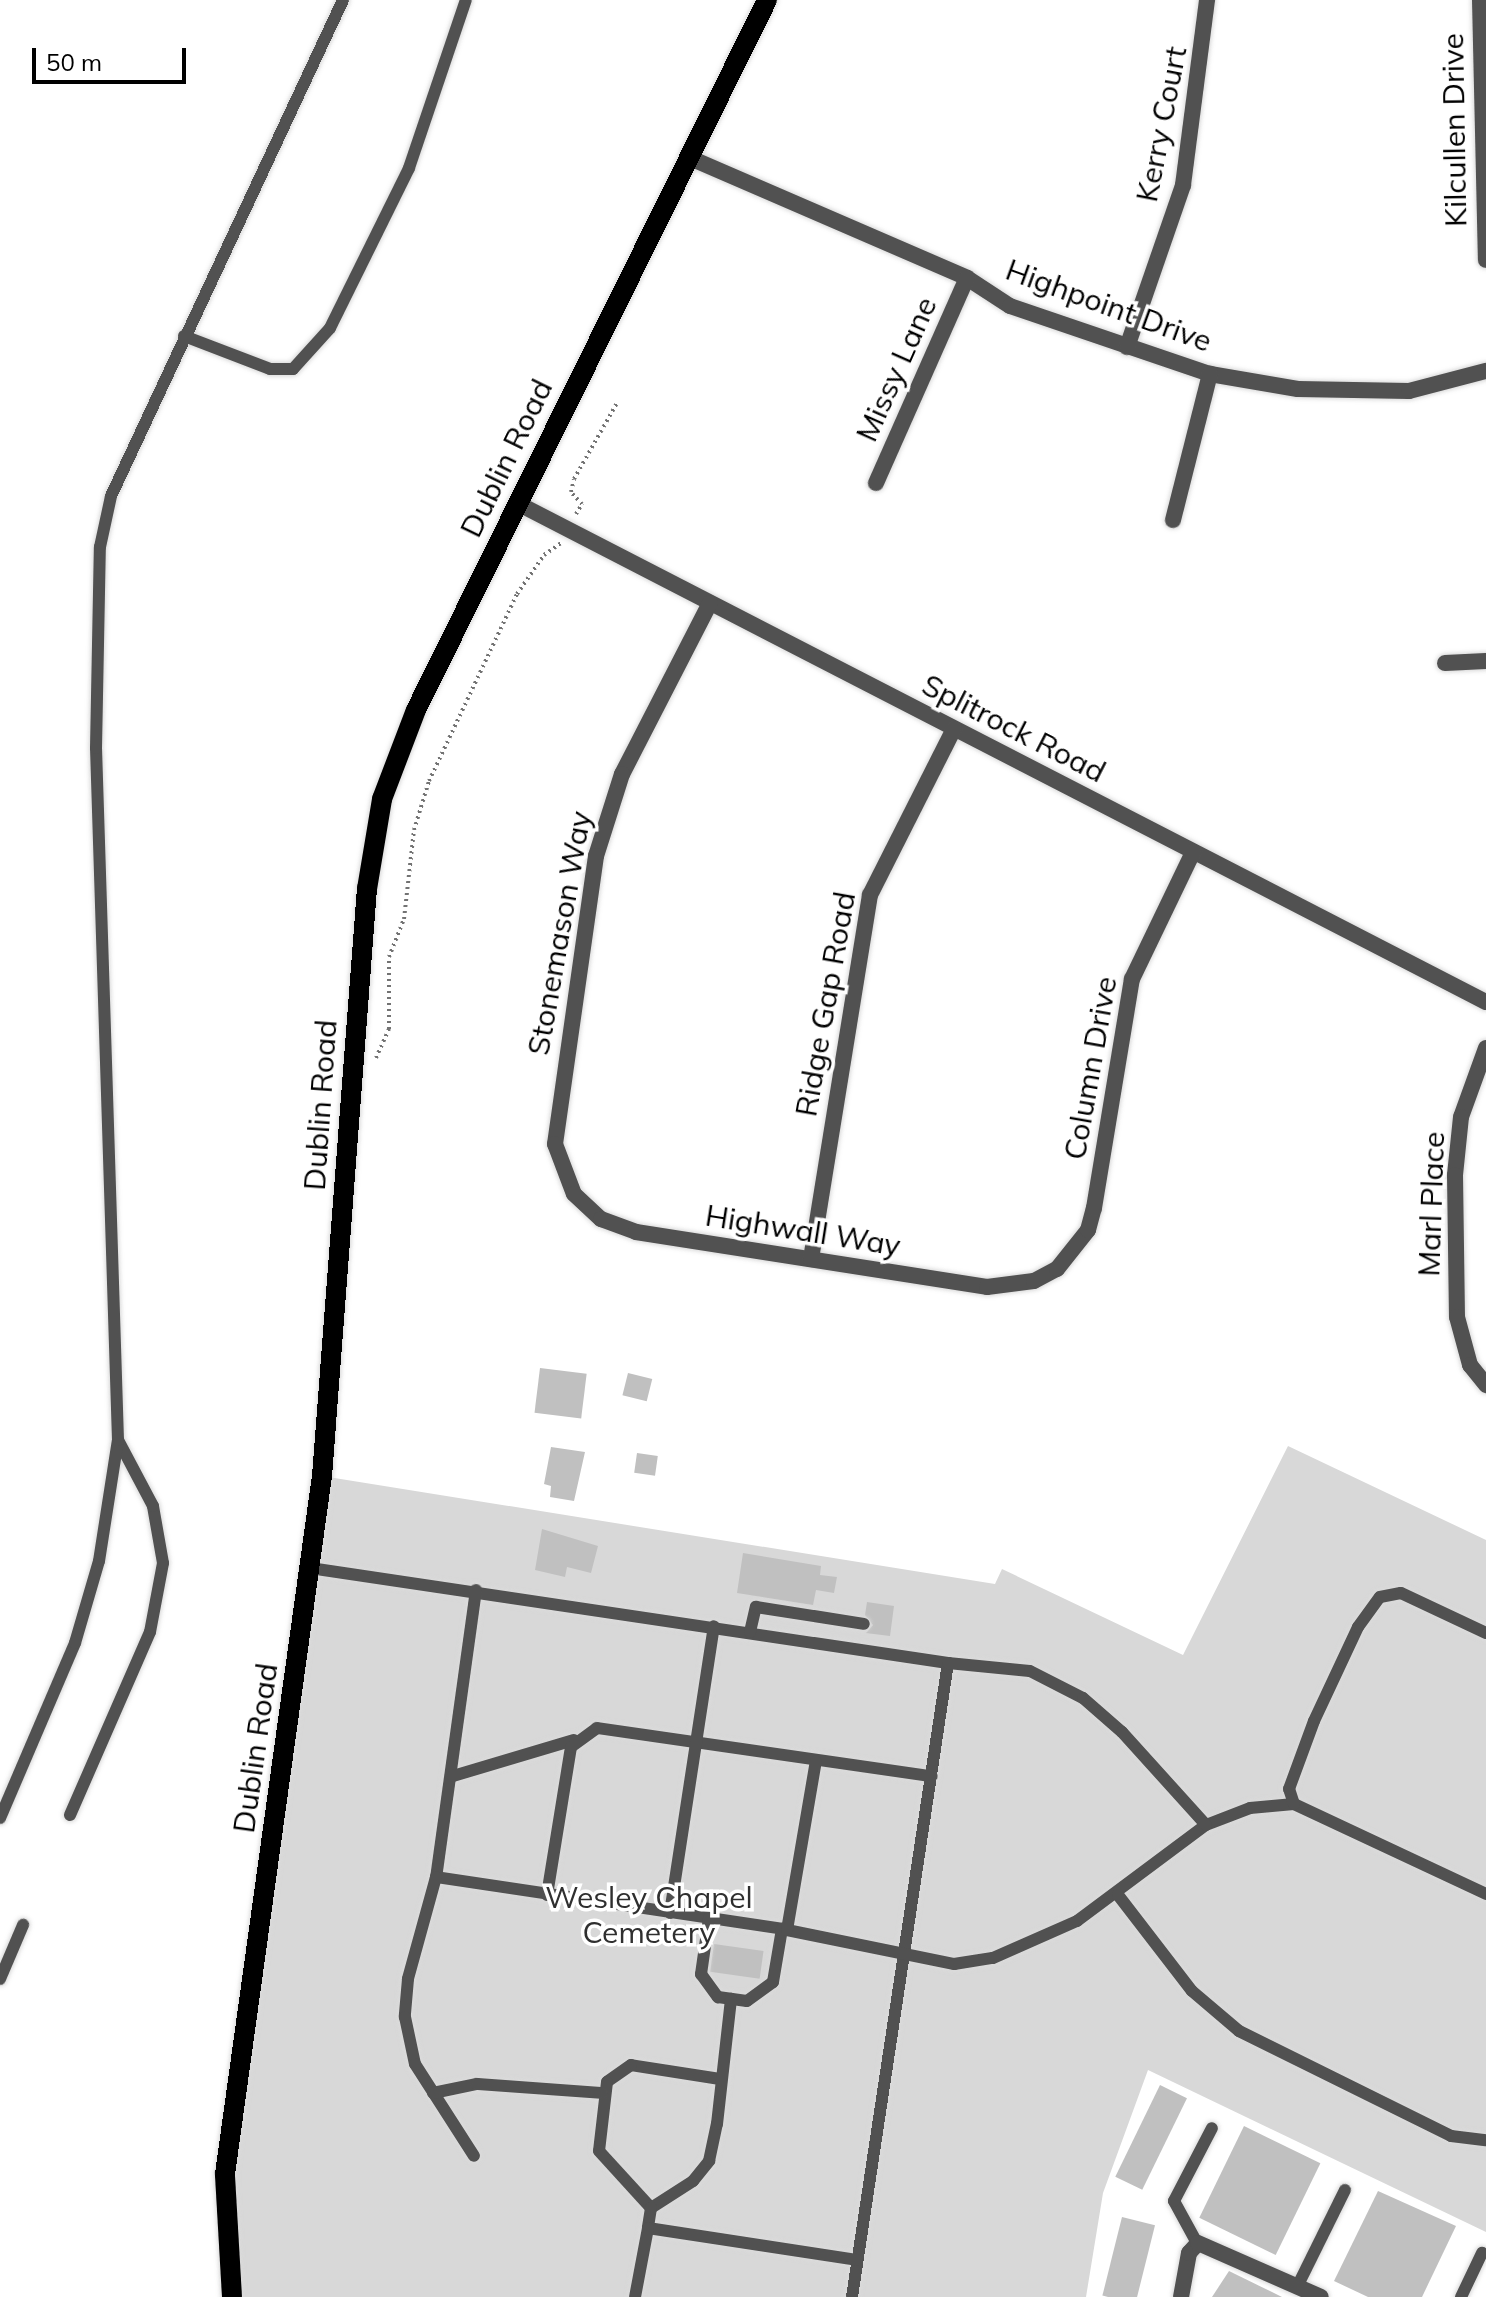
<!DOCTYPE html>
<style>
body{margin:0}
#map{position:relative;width:1486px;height:2297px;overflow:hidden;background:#fff;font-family:Mulish,sans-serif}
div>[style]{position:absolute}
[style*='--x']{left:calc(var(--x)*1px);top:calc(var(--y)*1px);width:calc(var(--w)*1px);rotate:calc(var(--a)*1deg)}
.green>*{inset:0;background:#d8d8d8}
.building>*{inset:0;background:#c0c0c0;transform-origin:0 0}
.path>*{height:4px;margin-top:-2px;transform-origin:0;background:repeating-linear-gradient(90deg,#737373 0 2px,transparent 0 6px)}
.roads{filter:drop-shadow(0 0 2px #dbdbdb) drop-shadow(0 0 2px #dbdbdb)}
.lane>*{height:12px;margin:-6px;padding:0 6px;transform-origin:6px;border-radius:6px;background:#515151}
.street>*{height:16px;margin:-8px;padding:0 8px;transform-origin:8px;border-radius:8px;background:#515151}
.primary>*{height:20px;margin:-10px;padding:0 10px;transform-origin:10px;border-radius:10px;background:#000}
span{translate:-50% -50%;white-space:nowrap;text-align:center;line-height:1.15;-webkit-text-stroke:7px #fff;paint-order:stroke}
.street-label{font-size:30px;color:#000}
.park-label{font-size:30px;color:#2f2f2f}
.scale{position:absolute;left:32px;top:48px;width:154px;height:36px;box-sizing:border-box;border:4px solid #000;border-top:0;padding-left:10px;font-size:24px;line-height:28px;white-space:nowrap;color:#000;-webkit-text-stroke:6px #fff;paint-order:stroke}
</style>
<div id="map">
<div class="green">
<i style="clip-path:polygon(1288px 1446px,1486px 1540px,1486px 2232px,1148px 2070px,1103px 2193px,1086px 2297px,232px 2297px,224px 2216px,322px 1476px,995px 1584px,1002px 1569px,1183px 1655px)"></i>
</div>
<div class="building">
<i style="left:540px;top:1368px;width:47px;height:45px;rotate:7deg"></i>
<i style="left:628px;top:1373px;width:25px;height:23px;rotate:14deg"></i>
<i style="clip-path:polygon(551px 1447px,585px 1452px,574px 1501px,550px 1497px,551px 1486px,544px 1484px)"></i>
<i style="left:637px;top:1453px;width:21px;height:20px;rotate:8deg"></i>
<i style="clip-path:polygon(542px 1529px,598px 1546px,591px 1573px,567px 1567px,565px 1577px,535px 1570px)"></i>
<i style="clip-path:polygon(743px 1553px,821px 1566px,820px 1575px,837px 1577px,834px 1593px,816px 1590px,813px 1605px,737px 1593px)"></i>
<i style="clip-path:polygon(867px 1602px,894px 1606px,890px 1636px,866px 1633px,873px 1625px,865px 1615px)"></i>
<i style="left:714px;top:1944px;width:50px;height:28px;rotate:8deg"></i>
<i style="left:1160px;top:2085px;width:30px;height:102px;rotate:26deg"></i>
<i style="left:1244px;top:2126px;width:85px;height:102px;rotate:26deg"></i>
<i style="clip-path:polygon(1378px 2191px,1456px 2226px,1422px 2297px,1368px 2297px,1334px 2281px)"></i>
<i style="left:1122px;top:2217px;width:34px;height:81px;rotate:14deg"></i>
<i style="clip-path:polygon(1229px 2271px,1282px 2297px,1212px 2297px)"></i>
</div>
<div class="path">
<i style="--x:576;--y:514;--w:12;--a:-59"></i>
<i style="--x:582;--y:504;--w:16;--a:-133"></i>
<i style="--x:571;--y:492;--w:13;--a:-77"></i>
<i style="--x:574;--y:479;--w:87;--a:-60.5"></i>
<i style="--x:376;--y:1058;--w:32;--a:-66"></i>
<i style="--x:389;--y:1029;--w:72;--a:-90"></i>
<i style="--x:389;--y:957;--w:41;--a:-68.5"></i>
<i style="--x:404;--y:919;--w:90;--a:-83.6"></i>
<i style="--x:414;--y:830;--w:51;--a:-73"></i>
<i style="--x:429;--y:781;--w:207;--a:-64.8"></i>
<i style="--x:517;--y:594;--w:47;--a:-55.3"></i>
<i style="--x:544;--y:555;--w:21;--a:-35"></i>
</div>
<div class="roads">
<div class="lane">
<i style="--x:184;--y:336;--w:92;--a:21"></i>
<i style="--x:270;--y:369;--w:23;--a:0"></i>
<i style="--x:293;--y:369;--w:55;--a:-47.9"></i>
<i style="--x:330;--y:328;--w:178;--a:-63.7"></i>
<i style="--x:409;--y:168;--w:177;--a:-71.3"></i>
<i style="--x:310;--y:1568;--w:645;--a:8.47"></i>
<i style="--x:948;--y:1663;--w:641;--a:98.61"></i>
<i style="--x:476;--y:1590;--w:290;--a:97.9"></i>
<i style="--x:436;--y:1877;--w:350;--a:8.5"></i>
<i style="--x:782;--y:1929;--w:176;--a:11.5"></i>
<i style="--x:954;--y:1964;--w:39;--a:-9"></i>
<i style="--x:993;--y:1958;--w:92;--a:-23.8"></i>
<i style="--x:1077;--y:1921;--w:161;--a:-36.7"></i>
<i style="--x:1206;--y:1825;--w:47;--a:-21.1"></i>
<i style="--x:1250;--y:1808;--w:44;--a:-5.2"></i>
<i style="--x:1294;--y:1804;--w:212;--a:25.1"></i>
<i style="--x:750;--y:1632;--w:26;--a:-77"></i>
<i style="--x:756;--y:1607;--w:109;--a:8.9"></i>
<i style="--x:948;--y:1663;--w:82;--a:5.6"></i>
<i style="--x:1030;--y:1671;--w:59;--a:27"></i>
<i style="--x:1083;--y:1698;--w:52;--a:41.1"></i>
<i style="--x:1122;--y:1732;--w:125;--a:47.9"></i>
<i style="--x:453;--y:1776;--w:126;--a:-16.6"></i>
<i style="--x:1294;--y:1804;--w:16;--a:-108"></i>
<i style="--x:1289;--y:1789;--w:72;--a:-69.8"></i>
<i style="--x:1314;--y:1721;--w:104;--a:-64.9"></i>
<i style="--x:1358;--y:1627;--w:37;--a:-54"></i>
<i style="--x:1380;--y:1597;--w:21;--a:-11"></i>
<i style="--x:1401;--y:1593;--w:94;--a:25.2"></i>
<i style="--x:70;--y:1815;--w:200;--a:-66.4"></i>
<i style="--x:150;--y:1632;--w:70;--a:-79.3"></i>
<i style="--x:163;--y:1563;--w:58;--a:-100"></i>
<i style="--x:153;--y:1506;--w:75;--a:-117.9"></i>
<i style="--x:0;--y:1818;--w:190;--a:-66.8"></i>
<i style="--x:75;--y:1643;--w:85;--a:-73.7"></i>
<i style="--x:99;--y:1561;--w:122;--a:-81.1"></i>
<i style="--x:118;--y:1440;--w:692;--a:-91.82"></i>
<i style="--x:96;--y:748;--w:201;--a:-88.9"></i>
<i style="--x:100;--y:547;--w:52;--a:-77.8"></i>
<i style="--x:111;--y:496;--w:548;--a:-64.93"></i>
<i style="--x:436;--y:1877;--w:106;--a:105.4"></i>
<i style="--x:408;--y:1979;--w:38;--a:95"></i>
<i style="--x:405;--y:2017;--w:48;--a:78"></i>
<i style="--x:415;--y:2064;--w:109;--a:57.3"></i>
<i style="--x:547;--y:1895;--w:150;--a:-80.8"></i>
<i style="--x:571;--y:1747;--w:32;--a:-36"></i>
<i style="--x:597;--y:1728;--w:338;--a:8.2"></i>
<i style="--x:1118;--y:1895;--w:121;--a:52.4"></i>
<i style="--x:1192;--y:1991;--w:62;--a:40.4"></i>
<i style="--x:1239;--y:2031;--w:237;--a:26.3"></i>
<i style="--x:1451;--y:2136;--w:35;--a:7"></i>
<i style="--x:670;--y:1913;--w:290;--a:-81.3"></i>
<i style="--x:709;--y:1918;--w:57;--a:98.1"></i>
<i style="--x:701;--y:1974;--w:29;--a:54"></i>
<i style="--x:718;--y:1997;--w:29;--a:8"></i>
<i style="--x:747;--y:2001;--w:32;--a:-36"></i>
<i style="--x:773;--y:1982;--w:54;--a:-80.4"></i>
<i style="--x:787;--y:1930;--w:171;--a:-80.3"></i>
<i style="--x:0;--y:1979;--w:59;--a:-66.9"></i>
<i style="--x:720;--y:2079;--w:90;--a:-171.1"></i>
<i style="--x:631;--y:2065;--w:29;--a:145"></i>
<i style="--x:607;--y:2082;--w:69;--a:96.6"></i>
<i style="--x:599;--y:2151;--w:77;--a:47.6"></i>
<i style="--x:651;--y:2208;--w:50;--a:-32.7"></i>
<i style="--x:693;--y:2181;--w:26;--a:-51"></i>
<i style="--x:709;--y:2161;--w:38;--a:-78"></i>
<i style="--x:717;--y:2124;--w:126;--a:-83.6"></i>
<i style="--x:433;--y:2093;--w:45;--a:-11.6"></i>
<i style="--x:477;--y:2084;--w:125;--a:4.1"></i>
<i style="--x:651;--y:2208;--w:20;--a:99"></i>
<i style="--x:648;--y:2228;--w:211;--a:8.7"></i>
<i style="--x:1197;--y:2243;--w:48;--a:-118.7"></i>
<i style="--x:1174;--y:2201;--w:82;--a:-62.5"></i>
<i style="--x:1298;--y:2285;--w:106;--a:-63.7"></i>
<i style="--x:635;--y:2297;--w:70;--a:-79.3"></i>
<i style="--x:1461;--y:2297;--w:49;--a:-64.5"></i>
</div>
<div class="street">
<i style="--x:1480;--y:0;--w:260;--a:88.7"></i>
<i style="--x:688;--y:157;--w:304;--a:23.4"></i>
<i style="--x:967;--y:278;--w:51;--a:33.1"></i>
<i style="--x:1010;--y:306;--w:211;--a:18.8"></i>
<i style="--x:1210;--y:374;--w:89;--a:9.7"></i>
<i style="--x:1298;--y:389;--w:111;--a:1"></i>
<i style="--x:1409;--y:391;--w:80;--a:-14.6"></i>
<i style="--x:1127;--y:347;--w:171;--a:-70.9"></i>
<i style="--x:1183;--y:185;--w:187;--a:-82.6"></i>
<i style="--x:876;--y:483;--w:224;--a:-66.1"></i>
<i style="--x:517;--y:503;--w:1090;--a:27.25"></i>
<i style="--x:1173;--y:520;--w:151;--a:-75.8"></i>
<i style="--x:710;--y:603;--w:192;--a:117.2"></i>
<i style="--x:622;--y:774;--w:86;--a:107.6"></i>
<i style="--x:596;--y:856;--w:291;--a:98.1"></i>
<i style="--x:555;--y:1144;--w:53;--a:69.2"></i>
<i style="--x:574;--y:1194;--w:37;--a:43"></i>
<i style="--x:601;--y:1219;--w:37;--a:20"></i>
<i style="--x:636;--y:1232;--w:355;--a:8.9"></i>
<i style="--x:987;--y:1287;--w:47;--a:-7.3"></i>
<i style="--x:1034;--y:1281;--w:26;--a:-28"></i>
<i style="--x:1057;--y:1269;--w:50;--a:-51.5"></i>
<i style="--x:1088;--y:1230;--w:23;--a:-75"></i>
<i style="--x:1094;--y:1208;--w:232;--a:-80.6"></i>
<i style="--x:1132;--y:979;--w:141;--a:-64.3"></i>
<i style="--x:1445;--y:663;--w:41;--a:-2.8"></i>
<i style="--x:1486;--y:1048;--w:73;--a:109.9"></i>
<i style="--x:1461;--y:1117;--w:58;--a:95.9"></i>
<i style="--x:1455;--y:1175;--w:142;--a:89.2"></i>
<i style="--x:1457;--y:1317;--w:50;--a:74.8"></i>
<i style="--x:1470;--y:1365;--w:26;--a:51"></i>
<i style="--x:811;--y:1259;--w:369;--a:-80.8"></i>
<i style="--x:870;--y:895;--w:186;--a:-63.2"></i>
<i style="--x:1181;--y:2297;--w:45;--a:-79.7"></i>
<i style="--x:1189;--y:2253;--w:13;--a:-48"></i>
<i style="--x:1198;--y:2243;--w:134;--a:23.7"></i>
</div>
<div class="primary">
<i style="--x:232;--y:2297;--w:123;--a:-93.3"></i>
<i style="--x:225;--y:2174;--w:705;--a:-82.09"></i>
<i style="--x:322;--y:1476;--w:589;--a:-85.62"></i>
<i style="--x:367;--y:889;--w:91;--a:-80.5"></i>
<i style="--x:382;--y:799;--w:95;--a:-69.1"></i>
<i style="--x:416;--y:710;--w:792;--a:-63.69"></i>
</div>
</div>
<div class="street-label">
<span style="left:1161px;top:124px;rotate:-79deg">Kerry Court</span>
<span style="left:1454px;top:130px;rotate:-91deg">Kilcullen Drive</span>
<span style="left:1109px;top:305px;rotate:20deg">Highpoint Drive</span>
<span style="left:896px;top:369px;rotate:-66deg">Missy Lane</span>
<span style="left:506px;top:458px;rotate:-64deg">Dublin Road</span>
<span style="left:1014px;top:728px;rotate:27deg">Splitrock Road</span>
<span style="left:559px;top:933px;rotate:-80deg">Stonemason Way</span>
<span style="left:825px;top:1004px;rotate:-80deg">Ridge Gap Road</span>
<span style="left:1090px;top:1068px;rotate:-80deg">Column Drive</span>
<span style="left:320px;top:1105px;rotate:-86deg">Dublin Road</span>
<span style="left:1431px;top:1204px;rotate:-88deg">Marl Place</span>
<span style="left:803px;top:1230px;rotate:9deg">Highwall Way</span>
<span style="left:255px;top:1748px;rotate:-82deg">Dublin Road</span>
</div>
<div class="park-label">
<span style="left:649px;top:1914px">Wesley Chapel<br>Cemetery</span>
</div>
<div class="scale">50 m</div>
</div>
